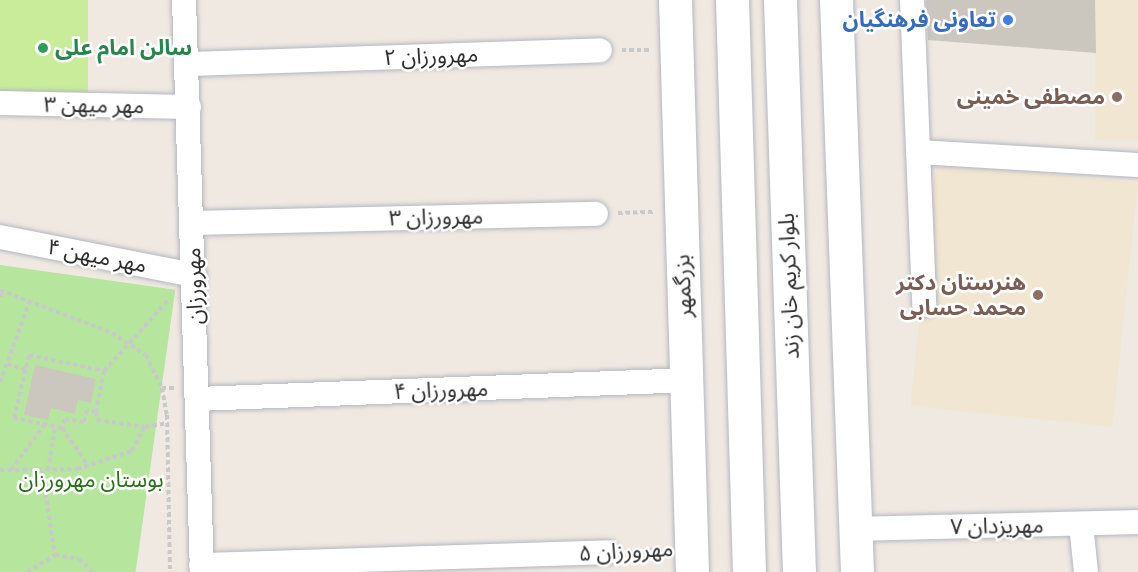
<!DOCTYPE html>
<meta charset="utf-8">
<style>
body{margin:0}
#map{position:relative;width:1138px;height:572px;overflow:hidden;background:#efe9e1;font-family:Signika,"Noto Sans Arabic",sans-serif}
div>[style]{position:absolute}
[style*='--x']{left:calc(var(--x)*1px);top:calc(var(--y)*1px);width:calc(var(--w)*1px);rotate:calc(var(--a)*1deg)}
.education>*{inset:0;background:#f0e6d1;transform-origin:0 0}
.green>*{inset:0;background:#b6e59e;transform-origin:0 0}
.pitch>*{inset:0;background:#c9ec9a;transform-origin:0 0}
.building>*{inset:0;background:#cbc7bf}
.path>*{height:4px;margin-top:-2px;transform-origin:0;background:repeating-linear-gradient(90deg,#c9c9c9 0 4.5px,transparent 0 7.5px)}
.roads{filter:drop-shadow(0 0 2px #b4b7c1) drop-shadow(0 0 2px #b4b7c1)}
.street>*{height:24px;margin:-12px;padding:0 12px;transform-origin:12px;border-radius:12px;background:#fff}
.secondary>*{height:33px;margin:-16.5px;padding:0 16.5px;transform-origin:16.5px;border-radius:16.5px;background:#fff}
.dots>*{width:16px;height:16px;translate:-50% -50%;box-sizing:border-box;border:3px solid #fff;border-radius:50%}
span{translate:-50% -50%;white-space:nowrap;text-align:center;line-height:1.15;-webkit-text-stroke:5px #fff;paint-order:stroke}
.shop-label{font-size:22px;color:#366cbe;font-weight:700}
.right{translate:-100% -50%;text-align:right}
.leisure-label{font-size:22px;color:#27864d;font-weight:700}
.left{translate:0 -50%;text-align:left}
.street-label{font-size:22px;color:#2e2e2e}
.education-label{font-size:22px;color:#785e54;font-weight:700}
.park-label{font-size:22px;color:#2c6e1b}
</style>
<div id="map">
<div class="education">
<i style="left:1095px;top:0;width:43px;height:140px"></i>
<i style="left:936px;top:162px;width:203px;height:245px;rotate:6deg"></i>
</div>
<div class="green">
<i style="left:0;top:265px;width:177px;height:307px;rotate:8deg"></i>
</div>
<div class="pitch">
<i style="left:0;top:0;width:88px;height:97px"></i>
</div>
<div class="building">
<i style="clip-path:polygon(926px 0,1095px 0,1096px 53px,928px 40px)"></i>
<i style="clip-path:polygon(35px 365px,96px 379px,91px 403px,78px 400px,75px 414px,51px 408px,48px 420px,24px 415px)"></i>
</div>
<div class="path">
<i style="--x:622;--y:50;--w:28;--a:0"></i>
<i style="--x:618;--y:213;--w:37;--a:-2"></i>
<i style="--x:0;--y:290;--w:120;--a:21"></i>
<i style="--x:112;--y:333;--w:40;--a:32.9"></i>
<i style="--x:146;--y:355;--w:37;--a:64"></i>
<i style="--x:162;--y:388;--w:27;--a:80"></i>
<i style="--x:167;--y:415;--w:157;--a:88.9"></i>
<i style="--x:0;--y:297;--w:6;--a:-72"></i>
<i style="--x:29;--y:355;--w:77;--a:12"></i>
<i style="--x:104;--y:371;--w:42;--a:101"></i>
<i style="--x:96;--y:412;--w:9;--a:-167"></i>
<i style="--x:87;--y:410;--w:12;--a:104"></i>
<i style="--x:84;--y:422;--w:19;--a:-171"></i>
<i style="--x:65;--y:419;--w:9;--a:108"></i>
<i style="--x:62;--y:428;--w:49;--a:-168.2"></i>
<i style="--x:14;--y:418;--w:65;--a:-76.6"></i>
<i style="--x:7;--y:364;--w:19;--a:16"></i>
<i style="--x:104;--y:371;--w:98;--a:-47.9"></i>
<i style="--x:0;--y:382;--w:87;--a:-69.9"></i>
<i style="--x:162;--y:388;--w:15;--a:0"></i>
<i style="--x:96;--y:412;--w:8;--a:83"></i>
<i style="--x:97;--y:420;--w:49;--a:8.3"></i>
<i style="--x:145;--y:427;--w:22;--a:-10"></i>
<i style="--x:62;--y:428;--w:45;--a:54.9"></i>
<i style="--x:0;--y:470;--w:77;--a:-0.7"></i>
<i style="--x:77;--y:469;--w:58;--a:-18.1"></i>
<i style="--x:132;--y:451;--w:27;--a:-62"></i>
<i style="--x:11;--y:470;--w:57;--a:-53.5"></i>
<i style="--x:48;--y:470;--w:44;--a:-80.8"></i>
<i style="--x:42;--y:471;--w:85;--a:81.2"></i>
<i style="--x:628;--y:551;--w:38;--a:-3"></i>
<i style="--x:27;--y:572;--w:33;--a:-31"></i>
<i style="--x:55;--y:555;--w:24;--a:9"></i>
<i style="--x:79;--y:559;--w:19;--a:43"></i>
</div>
<div class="roads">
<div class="street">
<i style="--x:184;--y:0;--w:572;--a:88.2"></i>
<i style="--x:912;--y:0;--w:305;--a:87.7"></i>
<i style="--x:187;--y:64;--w:413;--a:-1.9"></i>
<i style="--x:0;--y:103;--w:189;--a:1.2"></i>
<i style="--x:918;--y:152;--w:220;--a:3.4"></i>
<i style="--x:192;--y:223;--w:404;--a:-1.3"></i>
<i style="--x:0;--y:237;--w:198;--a:11.1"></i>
<i style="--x:197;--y:399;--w:489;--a:-2.2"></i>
<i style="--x:1081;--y:524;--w:48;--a:84.1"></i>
<i style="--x:855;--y:529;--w:283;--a:-1.4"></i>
<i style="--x:201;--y:565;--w:406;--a:-1.8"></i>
</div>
<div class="secondary">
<i style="--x:675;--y:0;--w:572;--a:88.3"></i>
<i style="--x:732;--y:0;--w:572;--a:88.3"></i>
<i style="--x:780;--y:0;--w:572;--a:88.1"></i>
<i style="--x:836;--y:0;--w:572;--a:87.9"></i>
</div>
</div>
<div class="dots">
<i style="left:1008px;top:20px;background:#3f7fe0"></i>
<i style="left:43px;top:48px;background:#2e9e5b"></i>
<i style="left:1117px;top:97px;background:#8d6e63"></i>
<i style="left:1038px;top:295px;background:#8d6e63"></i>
</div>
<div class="shop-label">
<span class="right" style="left:996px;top:20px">تعاونی فرهنگیان</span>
</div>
<div class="leisure-label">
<span class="left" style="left:55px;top:48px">سالن امام علی</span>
</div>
<div class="street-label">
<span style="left:431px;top:56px;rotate:-2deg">مهرورزان ۲</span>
<span style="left:94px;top:105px;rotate:1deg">مهر میهن ۳</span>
<span style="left:436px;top:217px;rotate:-1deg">مهرورزان ۳</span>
<span style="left:97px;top:256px;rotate:11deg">مهر میهن ۴</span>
<span style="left:194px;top:286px;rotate:-92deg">مهرورزان</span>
<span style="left:683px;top:286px;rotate:-92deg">بزرگمهر</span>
<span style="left:789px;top:286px;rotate:-92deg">بلوار کریم خان زند</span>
<span style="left:441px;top:390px;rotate:-2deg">مهرورزان ۴</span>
<span style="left:997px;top:526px;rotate:-1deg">مهریزدان ۷</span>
<span style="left:626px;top:551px;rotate:-3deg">مهرورزان ۵</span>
</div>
<div class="education-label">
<span class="right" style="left:1105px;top:97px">مصطفی خمینی</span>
<span class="right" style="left:1026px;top:295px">هنرستان دکتر<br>محمد حسابی</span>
</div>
<div class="park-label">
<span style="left:91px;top:480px">بوستان مهرورزان</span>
</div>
</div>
